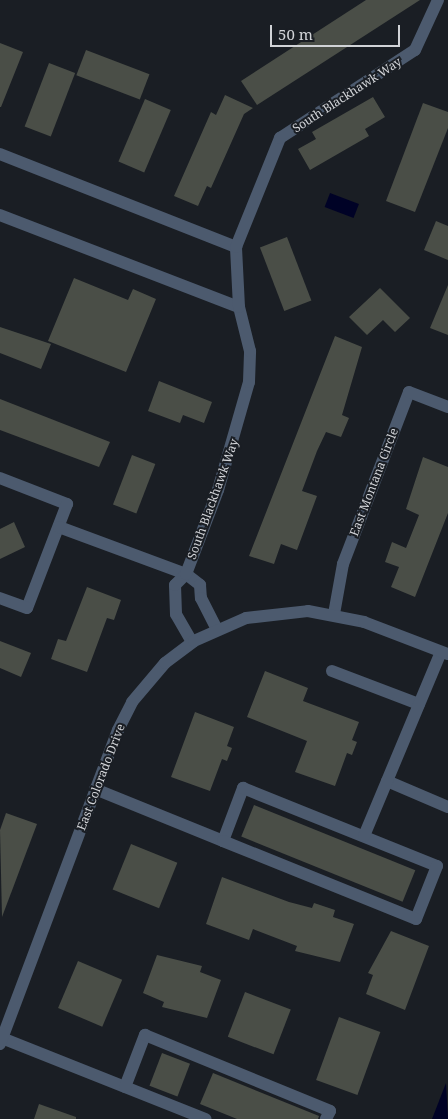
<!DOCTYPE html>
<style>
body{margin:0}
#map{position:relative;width:448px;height:1119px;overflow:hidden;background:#1a1e24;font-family:"Noto Serif",serif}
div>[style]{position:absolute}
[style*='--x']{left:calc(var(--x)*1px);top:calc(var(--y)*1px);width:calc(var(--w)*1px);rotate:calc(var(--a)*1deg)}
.water>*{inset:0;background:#000226;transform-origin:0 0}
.building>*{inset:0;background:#4a4e47;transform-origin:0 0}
.street>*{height:12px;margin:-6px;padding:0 6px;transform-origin:6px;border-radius:6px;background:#4c5a6e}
span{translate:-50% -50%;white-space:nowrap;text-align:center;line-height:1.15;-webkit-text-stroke:4px #1a1e24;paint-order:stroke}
.street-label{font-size:12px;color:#d1d3d7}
.scale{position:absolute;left:270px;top:25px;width:130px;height:22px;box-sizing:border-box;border:2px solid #d1d3d7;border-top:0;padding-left:6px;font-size:15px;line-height:18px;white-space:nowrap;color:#d1d3d7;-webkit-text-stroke:4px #1a1e24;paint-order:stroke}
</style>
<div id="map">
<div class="water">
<i style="left:330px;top:193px;width:31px;height:15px;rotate:21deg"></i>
<i style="clip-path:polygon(446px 1083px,448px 1119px,432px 1119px)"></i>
</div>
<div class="building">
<i style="clip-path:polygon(366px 0,420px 0,257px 105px,241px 81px)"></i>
<i style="clip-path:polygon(0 43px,23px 52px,1px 107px,0 107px)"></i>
<i style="left:86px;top:50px;width:68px;height:27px;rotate:21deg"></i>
<i style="left:49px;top:63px;width:28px;height:68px;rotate:21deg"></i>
<i style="clip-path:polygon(225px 95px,253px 108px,244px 114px,211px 188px,207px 186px,198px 206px,174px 196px,211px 112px,216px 115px)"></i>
<i style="clip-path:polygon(373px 97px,385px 117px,365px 129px,369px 136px,310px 170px,298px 149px,316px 139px,312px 132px)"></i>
<i style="left:145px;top:99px;width:28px;height:68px;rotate:23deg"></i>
<i style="clip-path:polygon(423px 103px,448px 112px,448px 128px,415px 212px,386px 201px)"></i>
<i style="clip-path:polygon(436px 221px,448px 226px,448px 260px,424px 250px)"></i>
<i style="left:287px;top:237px;width:68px;height:29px;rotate:69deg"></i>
<i style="clip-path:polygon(74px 278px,128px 300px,133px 289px,156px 299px,126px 372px,48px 341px)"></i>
<i style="clip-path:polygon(448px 285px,448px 335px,430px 328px)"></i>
<i style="clip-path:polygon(380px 288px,410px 318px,395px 332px,383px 320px,367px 335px,349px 317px)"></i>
<i style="clip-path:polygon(0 327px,51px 344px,41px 369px,0 353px)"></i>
<i style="clip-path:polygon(335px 336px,362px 347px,342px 415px,349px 418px,341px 437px,326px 432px,317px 451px,302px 491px,317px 496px,297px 550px,281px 544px,274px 564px,249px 556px)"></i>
<i style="clip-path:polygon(159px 381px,212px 402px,204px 423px,183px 415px,180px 423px,148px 411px)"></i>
<i style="clip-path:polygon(0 399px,110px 442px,99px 467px,0 430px)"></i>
<i style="left:132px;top:455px;width:25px;height:53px;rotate:21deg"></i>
<i style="clip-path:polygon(423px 457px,448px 467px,448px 513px,415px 597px,391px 587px,399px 567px,385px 562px,392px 542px,406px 548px,419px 515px,406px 509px)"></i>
<i style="clip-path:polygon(14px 522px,25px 547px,0 559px,0 529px)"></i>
<i style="clip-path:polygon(87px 587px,121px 600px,114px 620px,107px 618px,87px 672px,51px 659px,58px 639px,66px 641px)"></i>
<i style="clip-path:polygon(0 641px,31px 653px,21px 677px,0 668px)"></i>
<i style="clip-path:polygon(265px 671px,308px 688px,303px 701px,359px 722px,352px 740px,357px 742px,352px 755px,347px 753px,335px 786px,295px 772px,307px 741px,247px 717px)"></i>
<i style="clip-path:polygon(195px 712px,234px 727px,227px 746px,232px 748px,227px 761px,222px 759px,210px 791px,171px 777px)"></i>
<i style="left:254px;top:805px;width:174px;height:34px;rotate:22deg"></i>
<i style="clip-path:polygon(6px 813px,37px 824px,2px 917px,0 830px)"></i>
<i style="left:131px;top:844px;width:50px;height:49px;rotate:22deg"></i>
<i style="clip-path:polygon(222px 877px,289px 902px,312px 908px,314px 903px,335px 910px,333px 917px,354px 924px,340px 962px,295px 951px,297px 946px,253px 929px,249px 940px,206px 924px)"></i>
<i style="clip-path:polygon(391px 931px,429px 946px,405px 1010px,366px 994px,373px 975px,368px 973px)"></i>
<i style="clip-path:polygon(157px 955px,202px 966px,200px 972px,221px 980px,207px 1018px,162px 1007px,164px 1002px,143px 993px)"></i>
<i style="left:78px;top:961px;width:48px;height:51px;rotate:23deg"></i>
<i style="left:245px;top:992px;width:49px;height:48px;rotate:21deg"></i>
<i style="left:339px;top:1017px;width:44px;height:67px;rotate:20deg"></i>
<i style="left:162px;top:1053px;width:30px;height:35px;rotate:21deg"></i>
<i style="clip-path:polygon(213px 1073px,319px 1116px,318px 1119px,237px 1119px,200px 1104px)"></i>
<i style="clip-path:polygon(39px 1104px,76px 1117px,76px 1119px,34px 1119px)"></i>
</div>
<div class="street">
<i style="--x:0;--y:154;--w:254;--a:21.5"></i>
<i style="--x:0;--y:215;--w:256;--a:21.1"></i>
<i style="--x:0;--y:478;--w:72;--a:21.2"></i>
<i style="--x:67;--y:504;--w:111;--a:111"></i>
<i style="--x:27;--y:608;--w:29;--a:-160"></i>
<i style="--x:59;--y:527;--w:135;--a:20.3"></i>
<i style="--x:186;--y:574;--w:18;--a:38"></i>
<i style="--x:200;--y:585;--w:13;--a:86"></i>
<i style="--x:201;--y:598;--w:35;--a:63"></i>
<i style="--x:334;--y:614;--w:51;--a:-79.8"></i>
<i style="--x:343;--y:564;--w:184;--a:-69"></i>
<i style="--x:409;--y:392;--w:42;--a:21"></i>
<i style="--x:192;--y:642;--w:32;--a:-120"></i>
<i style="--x:176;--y:614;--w:29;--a:-92"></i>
<i style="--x:175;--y:585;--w:16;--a:-45"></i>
<i style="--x:186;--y:574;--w:90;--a:-69.1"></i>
<i style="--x:218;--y:490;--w:112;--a:-74"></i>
<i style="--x:249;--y:382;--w:31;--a:-88"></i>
<i style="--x:250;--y:351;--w:45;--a:-104"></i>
<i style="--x:239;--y:307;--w:60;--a:-92.9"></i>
<i style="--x:236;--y:247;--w:118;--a:-68"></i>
<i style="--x:280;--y:138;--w:161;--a:-33.1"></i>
<i style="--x:415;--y:50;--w:55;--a:-65.3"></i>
<i style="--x:332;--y:671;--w:93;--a:20.8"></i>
<i style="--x:387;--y:781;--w:66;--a:23.1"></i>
<i style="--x:95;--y:789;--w:138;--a:22.1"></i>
<i style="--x:223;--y:841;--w:57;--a:-69.3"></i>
<i style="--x:243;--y:788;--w:209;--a:21.9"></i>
<i style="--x:437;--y:866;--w:57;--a:111.6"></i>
<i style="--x:416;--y:919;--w:208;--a:-158"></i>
<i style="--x:364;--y:836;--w:199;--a:-67.3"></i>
<i style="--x:2;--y:1038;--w:219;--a:21.7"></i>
<i style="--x:0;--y:1044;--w:335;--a:-69.4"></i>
<i style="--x:118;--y:730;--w:31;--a:-63"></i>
<i style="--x:132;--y:702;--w:51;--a:-49.8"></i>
<i style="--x:165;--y:663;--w:36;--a:-37"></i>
<i style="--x:194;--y:641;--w:57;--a:-23.9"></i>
<i style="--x:246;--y:618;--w:62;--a:-6.4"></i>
<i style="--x:308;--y:611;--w:57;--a:11.1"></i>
<i style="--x:364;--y:622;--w:90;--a:20.9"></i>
<i style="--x:125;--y:1087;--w:56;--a:-69"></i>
<i style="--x:145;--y:1035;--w:200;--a:22.3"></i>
<i style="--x:330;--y:1111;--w:9;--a:117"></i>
</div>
<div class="street-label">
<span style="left:347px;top:95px;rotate:-33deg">South Blackhawk Way</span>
<span style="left:374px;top:482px;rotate:-69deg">East Montana Circle</span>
<span style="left:213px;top:499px;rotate:-70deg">South Blackhawk Way</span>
<span style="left:101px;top:777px;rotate:-69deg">East Colorado Drive</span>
</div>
<div class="scale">50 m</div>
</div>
